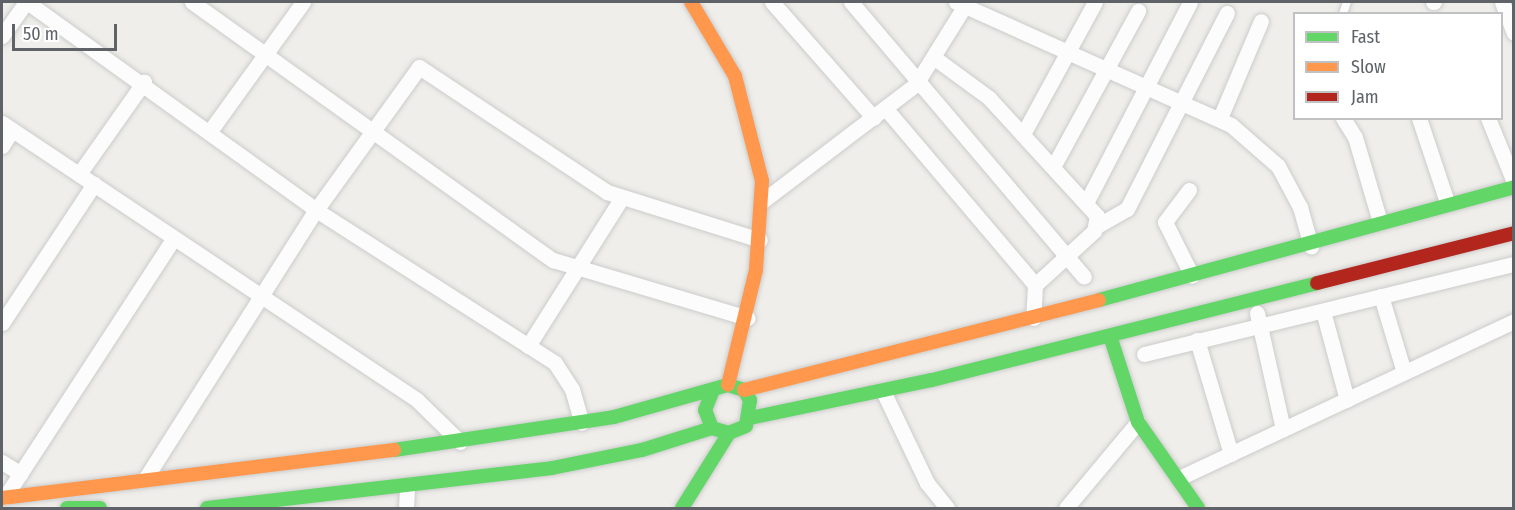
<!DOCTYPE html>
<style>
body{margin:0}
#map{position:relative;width:1515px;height:510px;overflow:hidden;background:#efeeea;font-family:"Fira Sans Condensed",sans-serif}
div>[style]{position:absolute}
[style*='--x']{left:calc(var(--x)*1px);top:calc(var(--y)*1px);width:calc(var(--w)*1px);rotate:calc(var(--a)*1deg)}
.roads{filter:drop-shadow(0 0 2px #cbcccc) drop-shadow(0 0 2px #cbcccc)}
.lane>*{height:8px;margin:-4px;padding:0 4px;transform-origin:4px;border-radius:4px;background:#fdfcfc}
.street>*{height:15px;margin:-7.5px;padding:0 7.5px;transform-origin:7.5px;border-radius:7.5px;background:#fdfcfc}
.fast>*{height:14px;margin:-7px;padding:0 7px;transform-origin:7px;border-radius:7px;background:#63d668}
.slow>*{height:14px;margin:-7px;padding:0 7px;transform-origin:7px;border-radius:7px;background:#ff974d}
.jam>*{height:14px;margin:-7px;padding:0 7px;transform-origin:7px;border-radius:7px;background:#b3261e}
span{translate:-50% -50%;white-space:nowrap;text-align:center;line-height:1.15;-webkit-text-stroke:4.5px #fff;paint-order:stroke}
.frame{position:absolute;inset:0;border:3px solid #5f6368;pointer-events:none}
.legend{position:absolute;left:1293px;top:12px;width:210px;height:108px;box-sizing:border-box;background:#fff;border:2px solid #bfc1c3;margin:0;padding:8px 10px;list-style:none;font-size:18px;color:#5f6368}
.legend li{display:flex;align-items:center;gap:12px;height:30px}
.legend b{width:30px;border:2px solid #bfc1c3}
.scale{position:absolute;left:12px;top:24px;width:105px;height:27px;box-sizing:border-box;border:3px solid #5f6368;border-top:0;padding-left:8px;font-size:18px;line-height:21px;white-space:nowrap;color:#5f6368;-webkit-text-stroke:4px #fff;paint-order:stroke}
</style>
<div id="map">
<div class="roads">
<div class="lane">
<i style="--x:1343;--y:14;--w:13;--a:-72"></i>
</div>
<div class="street">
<i style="--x:27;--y:2;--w:356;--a:35.7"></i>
<i style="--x:316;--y:210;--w:284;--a:32.6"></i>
<i style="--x:555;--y:363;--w:31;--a:57"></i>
<i style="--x:572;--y:389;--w:35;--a:74"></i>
<i style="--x:192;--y:2;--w:444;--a:35.6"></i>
<i style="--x:553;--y:260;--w:203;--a:16.6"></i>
<i style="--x:772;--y:2;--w:154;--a:48.7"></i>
<i style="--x:851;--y:2;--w:360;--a:49.7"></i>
<i style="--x:956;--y:2;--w:301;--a:24.1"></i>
<i style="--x:1231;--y:125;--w:62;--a:41.1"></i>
<i style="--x:1278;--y:166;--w:47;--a:61.8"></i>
<i style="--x:1300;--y:207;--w:41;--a:74.2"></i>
<i style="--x:1433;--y:2;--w:1;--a:0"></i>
<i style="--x:1502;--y:2;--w:33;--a:69"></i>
<i style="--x:2;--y:36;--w:42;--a:-54.8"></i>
<i style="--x:936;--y:59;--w:66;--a:36.3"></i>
<i style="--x:989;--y:98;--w:160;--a:47.5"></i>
<i style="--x:1097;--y:216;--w:15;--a:101"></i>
<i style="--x:1094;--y:231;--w:80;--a:137.5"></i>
<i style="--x:1035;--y:285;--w:33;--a:93"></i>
<i style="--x:886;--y:109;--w:231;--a:49.7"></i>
<i style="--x:1220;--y:118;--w:105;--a:-67.1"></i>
<i style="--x:1343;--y:118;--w:22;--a:58"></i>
<i style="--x:1355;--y:137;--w:89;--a:73.6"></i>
<i style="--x:1419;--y:118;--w:89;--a:71.6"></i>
<i style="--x:1488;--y:118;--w:69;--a:67.9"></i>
<i style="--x:2;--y:123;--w:499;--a:33.7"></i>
<i style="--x:417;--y:400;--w:60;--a:44.3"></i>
<i style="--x:210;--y:131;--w:159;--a:-54.2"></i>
<i style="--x:1023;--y:134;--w:150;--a:-61.4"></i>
<i style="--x:2;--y:146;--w:19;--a:-58"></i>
<i style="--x:1053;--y:167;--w:178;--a:-61.4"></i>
<i style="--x:79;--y:174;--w:113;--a:-54.8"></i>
<i style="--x:1189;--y:190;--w:40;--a:127"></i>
<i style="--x:1165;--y:222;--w:60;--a:63.4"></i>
<i style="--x:764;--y:200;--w:191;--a:-37.3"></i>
<i style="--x:916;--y:84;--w:97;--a:-58.1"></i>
<i style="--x:1086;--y:203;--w:226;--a:-62.6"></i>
<i style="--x:1097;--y:226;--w:34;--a:-30"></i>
<i style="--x:1127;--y:209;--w:220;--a:-63"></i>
<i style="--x:1381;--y:296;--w:79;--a:73.2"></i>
<i style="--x:1323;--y:311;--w:92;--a:74.9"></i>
<i style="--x:1257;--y:313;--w:119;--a:77.4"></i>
<i style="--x:2;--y:323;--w:167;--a:-56.5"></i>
<i style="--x:1197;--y:340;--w:119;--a:73.4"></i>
<i style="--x:528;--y:346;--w:174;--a:-57.7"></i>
<i style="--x:1144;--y:354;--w:381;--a:-13.7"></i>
<i style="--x:883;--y:391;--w:102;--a:64.4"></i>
<i style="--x:927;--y:483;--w:32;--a:51"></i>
<i style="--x:2;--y:462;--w:22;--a:32"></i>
<i style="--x:1179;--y:478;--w:370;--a:-25.1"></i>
<i style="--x:145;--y:479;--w:319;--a:-57.6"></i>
<i style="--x:316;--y:210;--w:176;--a:-54.2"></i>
<i style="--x:419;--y:67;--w:226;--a:33.6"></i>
<i style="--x:607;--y:192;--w:160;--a:17.4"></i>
<i style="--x:5;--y:497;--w:309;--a:-56.9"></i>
<i style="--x:406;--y:508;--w:19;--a:-87"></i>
<i style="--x:1066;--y:508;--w:112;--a:-50.1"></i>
</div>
<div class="fast">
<i style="--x:1099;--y:300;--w:430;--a:-15.2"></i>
<i style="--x:1110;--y:336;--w:90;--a:72"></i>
<i style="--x:1138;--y:422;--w:105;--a:55.1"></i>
<i style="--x:750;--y:418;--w:186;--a:-11.8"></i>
<i style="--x:932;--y:380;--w:397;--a:-14.1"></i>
<i style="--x:394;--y:450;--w:222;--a:-8.5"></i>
<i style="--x:614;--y:417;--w:118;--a:-15.7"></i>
<i style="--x:728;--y:385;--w:17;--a:17"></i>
<i style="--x:744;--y:390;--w:12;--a:59"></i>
<i style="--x:750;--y:400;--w:26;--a:99"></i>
<i style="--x:746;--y:426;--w:18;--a:158"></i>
<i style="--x:729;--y:433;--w:18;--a:-164"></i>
<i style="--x:712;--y:428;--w:19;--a:-111"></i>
<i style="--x:705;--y:410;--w:18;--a:-68"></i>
<i style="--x:67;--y:508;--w:33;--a:0"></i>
<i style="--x:207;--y:508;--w:347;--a:-6.6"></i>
<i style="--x:552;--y:468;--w:92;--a:-11.3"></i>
<i style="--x:642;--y:450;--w:73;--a:-17.4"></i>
<i style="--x:682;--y:508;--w:89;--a:-57.9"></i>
</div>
<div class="slow">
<i style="--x:691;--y:2;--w:86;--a:59.3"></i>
<i style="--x:735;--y:76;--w:108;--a:75.6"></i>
<i style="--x:762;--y:181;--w:89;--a:93.9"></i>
<i style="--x:756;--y:270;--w:118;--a:103.7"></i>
<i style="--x:744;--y:390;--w:366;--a:-14.2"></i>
<i style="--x:2;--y:498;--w:395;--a:-7"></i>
</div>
<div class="jam">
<i style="--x:1317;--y:283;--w:203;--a:-14.2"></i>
</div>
</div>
<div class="frame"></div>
<ul class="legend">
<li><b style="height:8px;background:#63d668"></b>Fast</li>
<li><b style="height:8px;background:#ff974d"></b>Slow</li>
<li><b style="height:8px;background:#b3261e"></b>Jam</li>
</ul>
<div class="scale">50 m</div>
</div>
